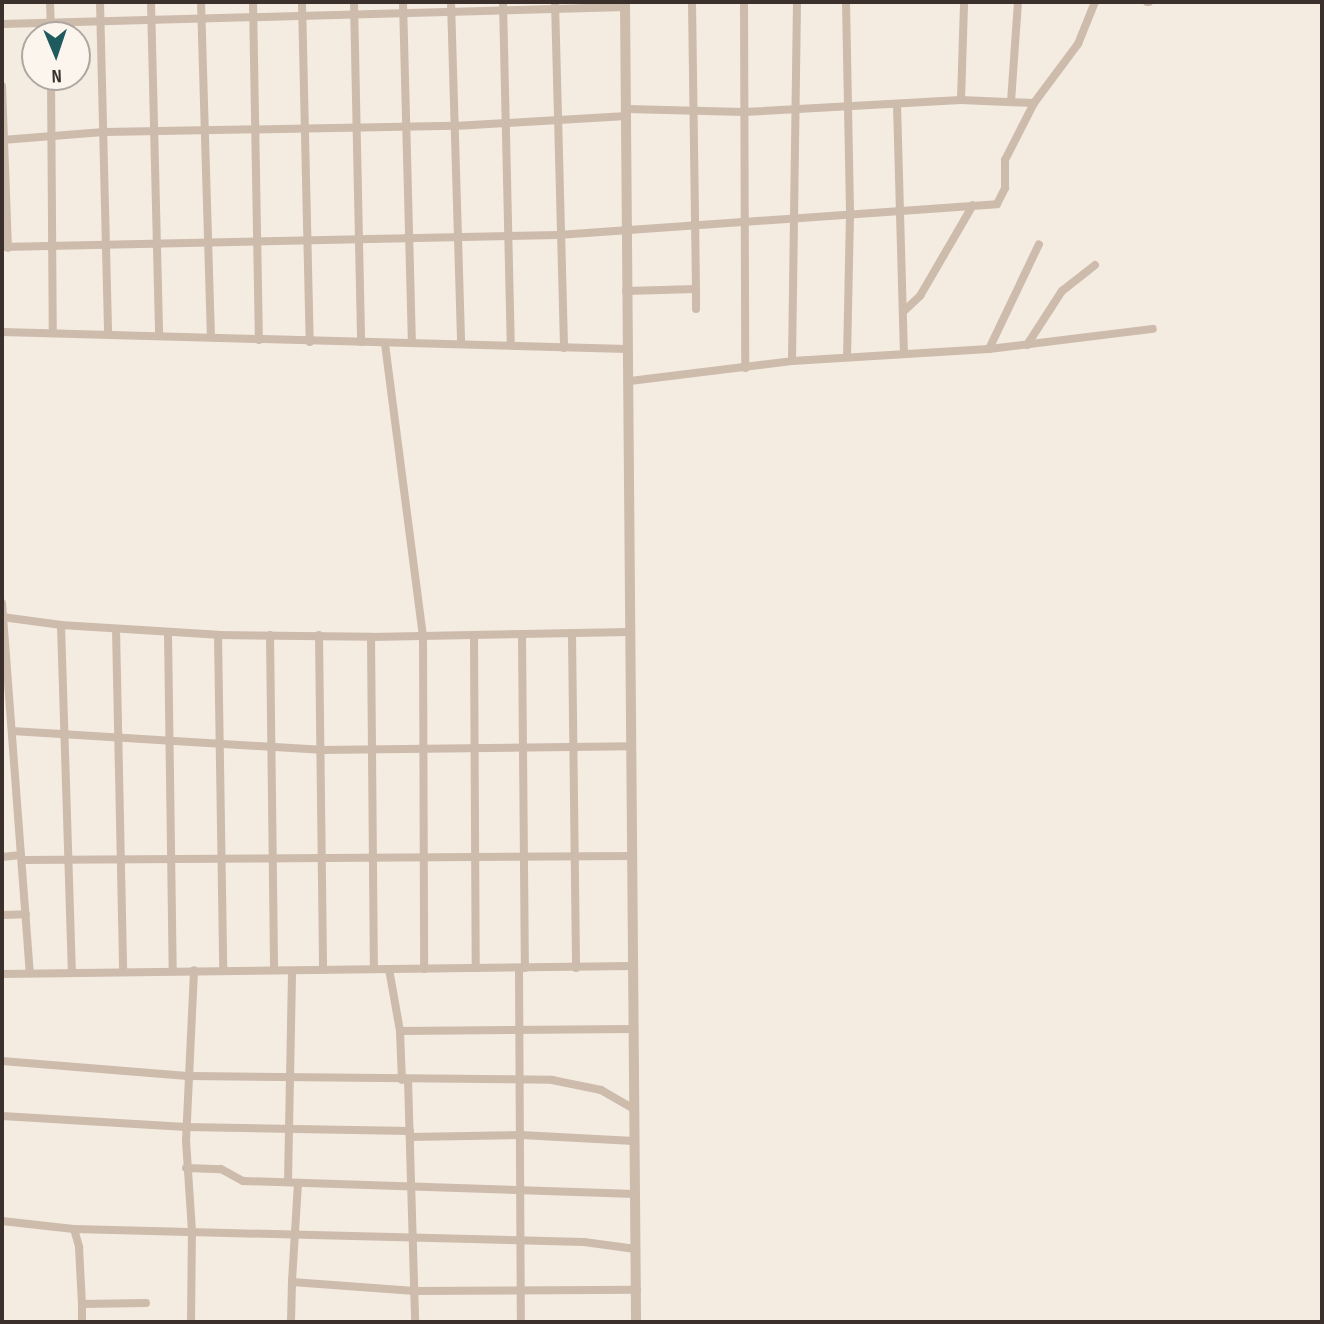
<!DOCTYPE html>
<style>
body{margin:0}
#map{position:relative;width:1324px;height:1324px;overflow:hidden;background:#f4ebe1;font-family:"Sofia Sans Condensed",sans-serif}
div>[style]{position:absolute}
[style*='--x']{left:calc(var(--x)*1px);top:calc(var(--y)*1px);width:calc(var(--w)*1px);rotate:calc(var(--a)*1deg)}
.minor>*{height:8px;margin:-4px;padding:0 4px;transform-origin:4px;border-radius:4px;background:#cdbbac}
.tertiary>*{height:10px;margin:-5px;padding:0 5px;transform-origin:5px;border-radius:5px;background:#cdbbac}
span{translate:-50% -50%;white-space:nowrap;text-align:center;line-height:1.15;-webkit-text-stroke:6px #fbf5ee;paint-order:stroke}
.frame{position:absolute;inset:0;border:4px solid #3b302b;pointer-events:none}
.north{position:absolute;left:21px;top:21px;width:70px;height:70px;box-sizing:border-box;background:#fbf5ee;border:2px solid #aea6a0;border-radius:50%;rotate:178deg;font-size:19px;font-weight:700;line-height:28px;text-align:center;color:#3b302b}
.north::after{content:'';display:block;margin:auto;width:24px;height:32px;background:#1f5a5e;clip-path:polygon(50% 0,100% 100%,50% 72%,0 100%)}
</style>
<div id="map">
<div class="minor">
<i style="--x:50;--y:2;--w:33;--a:88"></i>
<i style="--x:100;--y:2;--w:331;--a:88.6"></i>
<i style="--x:151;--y:2;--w:333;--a:88.6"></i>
<i style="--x:201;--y:2;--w:335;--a:88.3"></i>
<i style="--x:253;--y:2;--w:338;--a:89"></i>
<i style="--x:302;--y:2;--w:340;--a:88.7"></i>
<i style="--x:354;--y:2;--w:340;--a:88.8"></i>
<i style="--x:403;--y:2;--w:341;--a:88.5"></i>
<i style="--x:451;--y:2;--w:341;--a:88.3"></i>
<i style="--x:503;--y:2;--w:343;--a:88.7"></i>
<i style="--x:555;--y:2;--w:346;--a:88.5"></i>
<i style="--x:744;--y:2;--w:366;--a:89.8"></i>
<i style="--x:846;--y:2;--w:213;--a:88.9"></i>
<i style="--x:850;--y:215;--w:142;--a:91.2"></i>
<i style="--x:1147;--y:2;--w:2;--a:0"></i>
<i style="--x:2;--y:24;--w:623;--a:-1.56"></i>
<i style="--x:51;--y:77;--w:255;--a:89.6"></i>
<i style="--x:2;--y:86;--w:162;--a:87.9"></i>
<i style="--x:961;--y:100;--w:98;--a:-88.2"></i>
<i style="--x:1011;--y:102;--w:100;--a:-86"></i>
<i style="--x:897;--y:105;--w:247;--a:88.4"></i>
<i style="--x:627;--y:109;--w:117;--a:1.5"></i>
<i style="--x:744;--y:112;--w:217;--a:-3.2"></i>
<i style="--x:961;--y:100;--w:73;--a:2.4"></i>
<i style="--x:1034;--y:103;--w:74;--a:-53.3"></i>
<i style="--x:1078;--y:44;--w:45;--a:-68"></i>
<i style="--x:2;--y:140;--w:102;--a:-4.5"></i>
<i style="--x:104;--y:132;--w:351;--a:-1"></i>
<i style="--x:455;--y:126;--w:172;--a:-3.3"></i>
<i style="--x:2;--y:247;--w:556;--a:-1.24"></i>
<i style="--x:558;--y:235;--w:440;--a:-4"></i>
<i style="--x:997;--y:204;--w:18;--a:-63"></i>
<i style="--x:1005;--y:188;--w:28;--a:-90"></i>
<i style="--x:1005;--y:160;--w:64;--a:-63"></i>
<i style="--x:696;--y:289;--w:20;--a:90"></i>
<i style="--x:626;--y:291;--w:70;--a:-1.6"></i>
<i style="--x:696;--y:289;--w:287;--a:-90.8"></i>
<i style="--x:905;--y:310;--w:21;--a:-43"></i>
<i style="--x:920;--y:296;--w:105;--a:-59.8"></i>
<i style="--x:2;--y:332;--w:625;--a:1.56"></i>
<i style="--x:385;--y:344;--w:295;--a:82.6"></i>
<i style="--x:423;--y:637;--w:332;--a:89.8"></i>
<i style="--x:1027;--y:345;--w:64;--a:-57.1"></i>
<i style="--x:1062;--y:291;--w:42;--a:-38.2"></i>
<i style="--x:989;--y:349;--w:116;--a:-64.5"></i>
<i style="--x:792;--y:361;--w:359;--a:-89.2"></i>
<i style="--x:630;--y:381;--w:163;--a:-7"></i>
<i style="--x:792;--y:361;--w:197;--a:-3.5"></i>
<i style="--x:989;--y:349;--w:165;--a:-7"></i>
<i style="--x:2;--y:603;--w:371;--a:85.7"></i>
<i style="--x:2;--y:617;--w:60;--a:7.7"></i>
<i style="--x:61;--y:625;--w:157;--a:3.6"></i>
<i style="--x:218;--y:635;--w:153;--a:0.7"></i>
<i style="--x:371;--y:637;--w:258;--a:-1.1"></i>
<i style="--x:61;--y:625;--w:347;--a:88.2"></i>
<i style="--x:116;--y:629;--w:343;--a:88.8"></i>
<i style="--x:168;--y:633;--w:338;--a:89.2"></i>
<i style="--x:218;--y:635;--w:336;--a:89.1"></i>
<i style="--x:270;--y:635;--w:335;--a:89.3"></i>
<i style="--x:319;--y:635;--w:335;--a:89.3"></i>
<i style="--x:572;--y:635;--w:333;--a:89.3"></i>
<i style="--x:474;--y:636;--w:332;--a:89.7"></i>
<i style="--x:522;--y:636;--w:332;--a:89.5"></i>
<i style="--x:371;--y:637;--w:332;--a:89.5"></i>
<i style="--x:12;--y:731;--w:309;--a:3.5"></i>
<i style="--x:320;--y:750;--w:311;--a:-0.7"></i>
<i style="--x:2;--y:857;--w:19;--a:-6"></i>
<i style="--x:22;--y:860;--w:609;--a:-0.38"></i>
<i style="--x:2;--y:915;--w:24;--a:-2"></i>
<i style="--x:519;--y:968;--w:354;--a:89.7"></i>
<i style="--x:389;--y:969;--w:63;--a:79.9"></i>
<i style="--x:400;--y:1031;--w:49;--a:87.7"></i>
<i style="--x:2;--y:974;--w:630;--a:-0.73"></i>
<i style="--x:400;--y:1031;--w:232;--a:-0.5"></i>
<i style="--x:2;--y:1061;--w:189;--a:4.6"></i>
<i style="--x:190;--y:1076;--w:362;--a:0.6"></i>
<i style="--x:552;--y:1080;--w:50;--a:11.5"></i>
<i style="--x:601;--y:1090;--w:39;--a:30"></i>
<i style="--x:408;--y:1080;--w:242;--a:88.3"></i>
<i style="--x:2;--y:1116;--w:184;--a:3.4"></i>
<i style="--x:186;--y:1127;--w:224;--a:1"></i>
<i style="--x:410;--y:1137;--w:111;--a:-1"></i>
<i style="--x:521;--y:1135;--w:113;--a:3"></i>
<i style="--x:186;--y:1168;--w:35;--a:2"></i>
<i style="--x:221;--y:1169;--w:25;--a:29"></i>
<i style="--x:243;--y:1181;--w:393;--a:1.9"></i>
<i style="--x:288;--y:1182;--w:211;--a:-88.9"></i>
<i style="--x:298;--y:1183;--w:99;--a:93.5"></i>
<i style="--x:292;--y:1282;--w:123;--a:4.2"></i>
<i style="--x:415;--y:1291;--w:222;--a:-0.3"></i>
<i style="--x:2;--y:1221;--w:72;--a:6.3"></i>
<i style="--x:74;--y:1229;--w:510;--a:1.46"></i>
<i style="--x:584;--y:1242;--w:52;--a:7.7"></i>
<i style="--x:74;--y:1229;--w:19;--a:74"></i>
<i style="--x:79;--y:1247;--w:57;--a:87"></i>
<i style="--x:82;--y:1322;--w:18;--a:-90"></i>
<i style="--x:82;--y:1304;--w:64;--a:-0.9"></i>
<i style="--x:191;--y:1322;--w:91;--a:-89.4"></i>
<i style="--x:192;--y:1231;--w:90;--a:-93.8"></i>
<i style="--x:186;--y:1141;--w:171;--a:-87.3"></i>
<i style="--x:291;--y:1322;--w:40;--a:-88.6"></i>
</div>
<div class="tertiary">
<i style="--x:625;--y:2;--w:1320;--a:89.52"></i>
</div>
<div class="frame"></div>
<div class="north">N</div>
</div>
